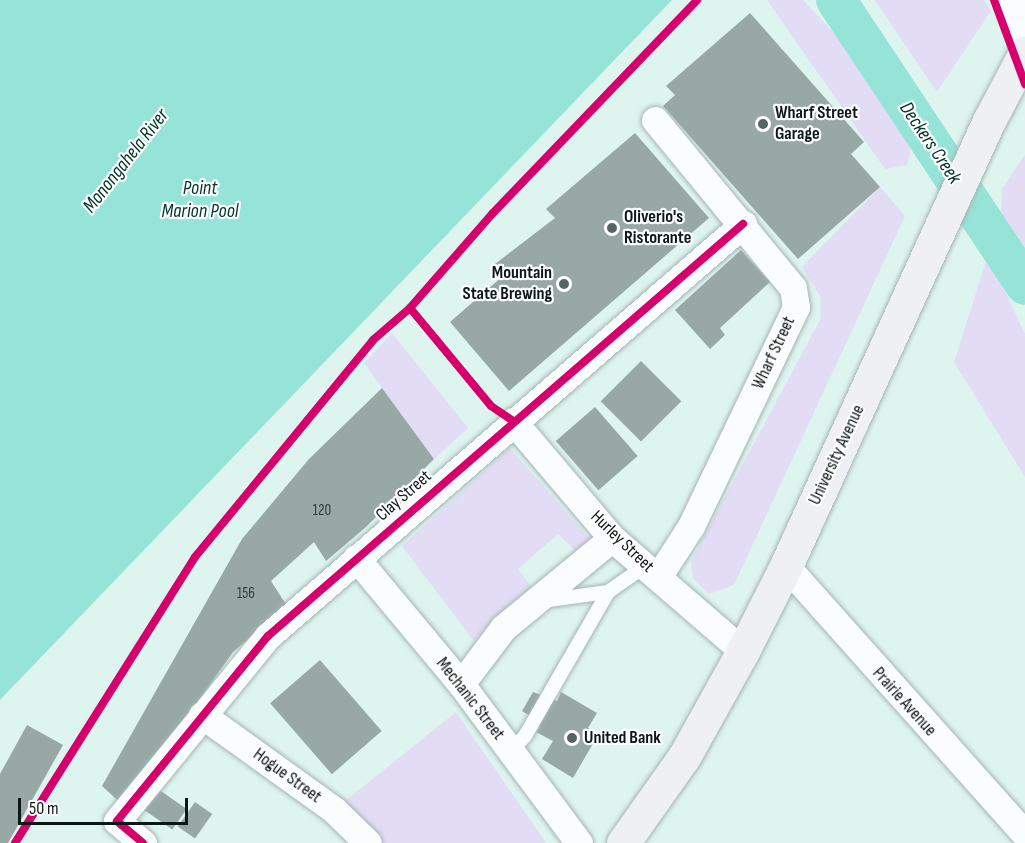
<!DOCTYPE html>
<style>
body{margin:0}
#map{position:relative;width:1025px;height:843px;overflow:hidden;background:#def4ef;font-family:"Sofia Sans Condensed",sans-serif}
div>[style]{position:absolute}
[style*='--x']{left:calc(var(--x)*1px);top:calc(var(--y)*1px);width:calc(var(--w)*1px);rotate:calc(var(--a)*1deg)}
.green>*{inset:0;background:#e2ddf4}
.water>*{inset:0;background:#96e4d7}
.river>*{height:40px;margin:-20px;padding:0 20px;transform-origin:20px;border-radius:20px;background:#96e4d7}
.building>*{inset:0;background:#97a8a5;transform-origin:0 0}
.roads{filter:drop-shadow(0 0 2px #a5b5b2) drop-shadow(0 0 2px #a5b5b2)}
.lane>*{height:14px;margin:-7px;padding:0 7px;transform-origin:7px;border-radius:7px;background:#fafdfd}
.street>*{height:27px;margin:-13.5px;padding:0 13.5px;transform-origin:13.5px;border-radius:13.5px;background:#fafdfd}
.primary>*{height:33px;margin:-16.5px;padding:0 16.5px;transform-origin:16.5px;border-radius:16.5px;background:#eff0f3}
.cycleway>*{height:8px;margin:-4px;padding:0 4px;transform-origin:4px;border-radius:4px;background:#d6006c}
.dots>*{width:16px;height:16px;translate:-50% -50%;box-sizing:border-box;border:3px solid #fff;border-radius:50%}
span{translate:-50% -50%;white-space:nowrap;text-align:center;line-height:1.15;-webkit-text-stroke:4.5px #fff;paint-order:stroke}
.number-label{font-size:15px;color:#2d3c3a}
.number-label span{-webkit-text-stroke-width:0}
.poi-label{font-size:18px;color:#0a1816;font-weight:700}
.left{translate:0 -50%;text-align:left}
.right{translate:-100% -50%;text-align:right}
.street-label{font-size:18px;color:#0a1816}
.water-label{font-size:20px;color:#00332d;font-style:italic}
.scale{position:absolute;left:18px;top:798px;width:170px;height:27px;box-sizing:border-box;border:3px solid #0a1816;border-top:0;padding-left:8px;font-size:18px;line-height:21px;white-space:nowrap;color:#0a1816;-webkit-text-stroke:4px #fff;paint-order:stroke}
</style>
<div id="map">
<div class="green">
<i style="clip-path:polygon(767px 0,803px 0,857px 57px,913px 142px,907px 165px,885px 169px)"></i>
<i style="clip-path:polygon(875px 0,984px 0,991px 11px,937px 92px)"></i>
<i style="clip-path:polygon(1025px 155px,1025px 254px,1001px 212px,1002px 189px)"></i>
<i style="clip-path:polygon(880px 187px,905px 216px,734px 585px,709px 594px,693px 578px,691px 561px,821px 318px,820px 296px,802px 267px)"></i>
<i style="clip-path:polygon(988px 255px,1025px 334px,1025px 477px,954px 362px)"></i>
<i style="clip-path:polygon(392px 333px,468px 428px,434px 459px,364px 363px)"></i>
<i style="clip-path:polygon(510px 448px,594px 544px,577px 552px,558px 534px,518px 569px,536px 593px,473px 640px,402px 546px)"></i>
<i style="clip-path:polygon(456px 712px,546px 843px,366px 843px,334px 810px)"></i>
</div>
<div class="water">
<i style="clip-path:polygon(0 0,672px 0,0 700px)"></i>
</div>
<div class="river">
<i style="--x:836;--y:0;--w:342;--a:56.4"></i>
</div>
<div class="building">
<i style="clip-path:polygon(750px 13px,864px 142px,851px 154px,880px 187px,798px 259px,663px 106px,675px 95px,666px 86px)"></i>
<i style="clip-path:polygon(635px 133px,709px 218px,509px 391px,450px 322px,504px 275px,495px 264px,555px 218px,546px 209px)"></i>
<i style="clip-path:polygon(741px 250px,770px 282px,720px 328px,725px 335px,710px 349px,675px 310px)"></i>
<i style="left:641px;top:361px;width:57px;height:57px;rotate:45deg"></i>
<i style="clip-path:polygon(382px 388px,434px 459px,366px 527px,326px 561px,314px 542px,271px 581px,287px 606px,233px 652px,124px 806px,102px 786px,242px 539px,309px 459px)"></i>
<i style="left:595px;top:407px;width:65px;height:52px;rotate:49deg"></i>
<i style="left:320px;top:660px;width:94px;height:66px;rotate:49deg"></i>
<i style="clip-path:polygon(533px 692px,557px 701px,561px 692px,597px 713px,588px 728px,598px 735px,573px 778px,542px 759px,553px 741px,536px 732px,540px 727px,532px 722px,535px 719px,522px 711px)"></i>
<i style="clip-path:polygon(27px 725px,63px 745px,8px 843px,0 843px,0 774px)"></i>
<i style="left:158px;top:789px;width:35px;height:25px;rotate:35deg"></i>
<i style="left:195px;top:802px;width:21px;height:30px;rotate:35deg"></i>
</div>
<div class="roads">
<div class="lane">
<i style="--x:542;--y:601;--w:67;--a:-7.8"></i>
<i style="--x:608;--y:592;--w:45;--a:-35.1"></i>
<i style="--x:511;--y:751;--w:21;--a:-47"></i>
<i style="--x:525;--y:736;--w:166;--a:-60"></i>
</div>
<div class="street">
<i style="--x:1011;--y:0;--w:42;--a:70.7"></i>
<i style="--x:655;--y:120;--w:217;--a:50.6"></i>
<i style="--x:793;--y:288;--w:19;--a:81"></i>
<i style="--x:796;--y:307;--w:243;--a:115.6"></i>
<i style="--x:691;--y:526;--w:61;--a:122.9"></i>
<i style="--x:513;--y:421;--w:153;--a:49.8"></i>
<i style="--x:612;--y:538;--w:173;--a:40.8"></i>
<i style="--x:356;--y:558;--w:164;--a:50.2"></i>
<i style="--x:461;--y:684;--w:198;--a:53.4"></i>
<i style="--x:786;--y:566;--w:359;--a:48.3"></i>
<i style="--x:461;--y:684;--w:70;--a:-53.1"></i>
<i style="--x:503;--y:628;--w:141;--a:-39.5"></i>
<i style="--x:202;--y:715;--w:163;--a:35.7"></i>
<i style="--x:334;--y:810;--w:47;--a:44.1"></i>
<i style="--x:143;--y:843;--w:34;--a:-140"></i>
<i style="--x:117;--y:821;--w:239;--a:-50.8"></i>
<i style="--x:268;--y:636;--w:629;--a:-40.94"></i>
</div>
<div class="primary">
<i style="--x:623;--y:843;--w:105;--a:-54.7"></i>
<i style="--x:684;--y:757;--w:121;--a:-60.9"></i>
<i style="--x:743;--y:651;--w:95;--a:-63.2"></i>
<i style="--x:786;--y:566;--w:491;--a:-65.5"></i>
<i style="--x:990;--y:119;--w:75;--a:-62.1"></i>
</div>
</div>
<div class="cycleway">
<i style="--x:994;--y:0;--w:90;--a:69.7"></i>
<i style="--x:410;--y:308;--w:127;--a:50.4"></i>
<i style="--x:491;--y:406;--w:27;--a:34"></i>
<i style="--x:15;--y:843;--w:338;--a:-57.8"></i>
<i style="--x:195;--y:557;--w:281;--a:-50.6"></i>
<i style="--x:373;--y:340;--w:49;--a:-40.9"></i>
<i style="--x:410;--y:308;--w:126;--a:-48.9"></i>
<i style="--x:493;--y:213;--w:295;--a:-46.2"></i>
<i style="--x:143;--y:843;--w:34;--a:-140"></i>
<i style="--x:117;--y:821;--w:239;--a:-50.8"></i>
<i style="--x:268;--y:636;--w:629;--a:-40.94"></i>
</div>
<div class="dots">
<i style="left:763px;top:124px;background:#546562"></i>
<i style="left:612px;top:228px;background:#546562"></i>
<i style="left:564px;top:284px;background:#546562"></i>
<i style="left:572px;top:738px;background:#546562"></i>
</div>
<div class="number-label">
<span style="left:322px;top:511px">120</span>
<span style="left:246px;top:594px">156</span>
</div>
<div class="poi-label">
<span class="left" style="left:775px;top:124px">Wharf Street<br>Garage</span>
<span class="left" style="left:624px;top:228px">Oliverio's<br>Ristorante</span>
<span class="right" style="left:552px;top:284px">Mountain<br>State Brewing</span>
<span class="left" style="left:584px;top:738px">United Bank</span>
</div>
<div class="street-label">
<span style="left:774px;top:353px;rotate:-65deg">Wharf Street</span>
<span style="left:837px;top:455px;rotate:-65deg">University Avenue</span>
<span style="left:404px;top:496px;rotate:-41deg">Clay Street</span>
<span style="left:622px;top:542px;rotate:44deg">Hurley Street</span>
<span style="left:470px;top:699px;rotate:52deg">Mechanic Street</span>
<span style="left:904px;top:702px;rotate:48deg">Prairie Avenue</span>
<span style="left:287px;top:776px;rotate:36deg">Hogue Street</span>
</div>
<div class="water-label">
<span style="left:930px;top:143px;rotate:56deg">Deckers Creek</span>
<span style="left:126px;top:161px;rotate:-52deg">Monongahela River</span>
<span style="left:200px;top:200px">Point<br>Marion Pool</span>
</div>
<div class="scale">50 m</div>
</div>
